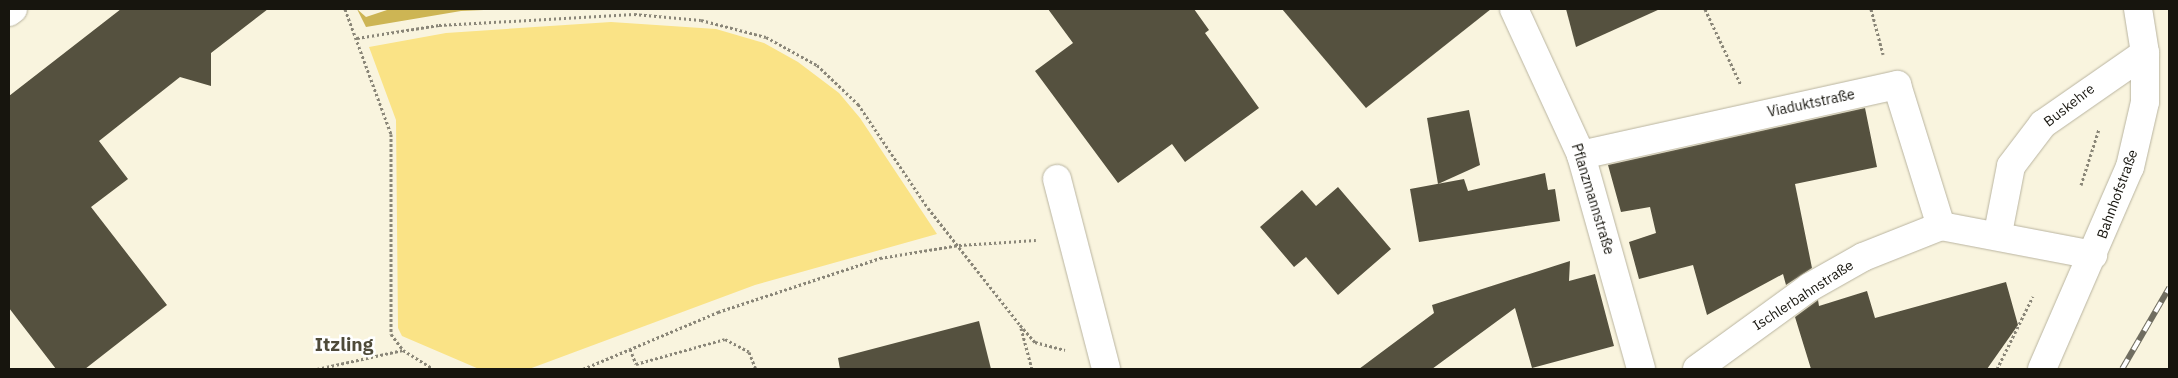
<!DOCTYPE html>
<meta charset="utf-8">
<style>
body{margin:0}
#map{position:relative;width:2178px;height:378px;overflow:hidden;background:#f9f4de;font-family:"IBM Plex Sans",sans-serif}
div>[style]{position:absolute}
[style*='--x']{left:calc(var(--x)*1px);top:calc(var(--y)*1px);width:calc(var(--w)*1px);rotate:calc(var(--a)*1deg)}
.green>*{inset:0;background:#fae386}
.forest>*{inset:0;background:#cdb554}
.building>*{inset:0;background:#55513f}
.path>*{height:3px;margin-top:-1.5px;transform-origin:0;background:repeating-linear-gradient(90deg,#8a8678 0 2.5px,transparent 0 5px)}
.roads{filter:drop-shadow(0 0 1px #b9b4a0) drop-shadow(0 0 1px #b9b4a0)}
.minor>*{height:28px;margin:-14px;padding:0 14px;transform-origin:14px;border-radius:14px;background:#fff}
.major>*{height:28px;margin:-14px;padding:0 14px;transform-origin:14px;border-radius:14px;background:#fff}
.rail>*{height:5.5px;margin-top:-2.75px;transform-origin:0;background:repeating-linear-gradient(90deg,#fff 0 11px,#706d60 0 22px);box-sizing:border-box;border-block:1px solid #706d60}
span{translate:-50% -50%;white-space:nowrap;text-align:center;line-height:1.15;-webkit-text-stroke:5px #fff;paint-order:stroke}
.street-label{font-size:14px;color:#17150e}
.district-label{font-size:19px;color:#4e4a39;font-weight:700}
.frame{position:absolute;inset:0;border:10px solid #17150e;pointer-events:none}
</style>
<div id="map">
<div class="green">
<i style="clip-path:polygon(611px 22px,716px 29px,764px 43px,798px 62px,839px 93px,860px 118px,937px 234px,755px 285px,529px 369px,479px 369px,402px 336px,398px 328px,396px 120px,369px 47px,446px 33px)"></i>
</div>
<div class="forest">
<i style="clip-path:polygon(357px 9px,366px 17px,390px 9px,507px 9px,461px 11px,366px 27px)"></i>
</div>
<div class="building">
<i style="clip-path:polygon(121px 9px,268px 9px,211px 53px,211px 86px,180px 77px,99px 141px,128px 179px,91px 207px,167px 305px,85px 369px,56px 369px,9px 308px,9px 96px)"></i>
<i style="clip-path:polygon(1048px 9px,1194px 9px,1209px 30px,1205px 33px,1259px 108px,1185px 162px,1172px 144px,1118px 183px,1035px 71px,1073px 43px)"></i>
<i style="clip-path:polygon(1282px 9px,1491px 9px,1366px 108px)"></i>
<i style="clip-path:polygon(1566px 9px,1660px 9px,1576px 47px)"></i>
<i style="clip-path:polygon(1865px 108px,1877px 167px,1795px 184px,1812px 268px,1786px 285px,1783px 274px,1707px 315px,1693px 265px,1639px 279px,1629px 242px,1656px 233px,1650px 207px,1621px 212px,1608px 165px)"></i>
<i style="clip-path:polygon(1469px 110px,1480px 165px,1438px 184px,1427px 118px)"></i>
<i style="clip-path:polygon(1545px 173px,1548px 190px,1555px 189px,1560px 221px,1419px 242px,1410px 189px,1464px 179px,1468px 191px)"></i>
<i style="clip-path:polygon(1338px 187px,1391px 249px,1338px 295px,1306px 257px,1294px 267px,1260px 227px,1302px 190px,1316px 206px)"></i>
<i style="clip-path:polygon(1570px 261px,1569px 281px,1595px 274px,1614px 346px,1532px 368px,1515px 308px,1432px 369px,1359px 369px,1434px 313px,1432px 305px)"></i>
<i style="clip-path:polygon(2006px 282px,2018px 325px,1987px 369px,1811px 369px,1795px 317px,1818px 300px,1819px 306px,1867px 291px,1875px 318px)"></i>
<i style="clip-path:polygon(979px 321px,991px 369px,840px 369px,838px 358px)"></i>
</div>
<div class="path">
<i style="--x:345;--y:9;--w:133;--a:69.8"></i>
<i style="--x:391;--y:134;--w:200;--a:90"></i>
<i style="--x:391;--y:334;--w:20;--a:53"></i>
<i style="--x:403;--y:350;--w:36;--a:32"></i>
<i style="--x:1705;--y:9;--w:84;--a:64.7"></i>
<i style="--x:1871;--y:9;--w:47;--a:75.1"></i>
<i style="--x:357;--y:38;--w:83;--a:-9"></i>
<i style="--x:439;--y:25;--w:195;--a:-3.2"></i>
<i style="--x:634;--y:14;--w:67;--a:5.1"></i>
<i style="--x:701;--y:20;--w:67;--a:14.7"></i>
<i style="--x:766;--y:37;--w:58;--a:28.8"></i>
<i style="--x:817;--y:65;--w:57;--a:43.6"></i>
<i style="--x:858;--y:104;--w:125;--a:56.1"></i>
<i style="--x:928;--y:208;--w:149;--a:51.8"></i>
<i style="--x:1020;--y:325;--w:23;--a:49"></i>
<i style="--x:1035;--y:342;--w:31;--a:15"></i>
<i style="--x:2081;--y:185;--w:59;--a:-72.2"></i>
<i style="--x:1021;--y:328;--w:42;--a:75"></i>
<i style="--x:630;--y:349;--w:16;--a:68"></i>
<i style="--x:636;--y:364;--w:92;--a:-15.7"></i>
<i style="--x:725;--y:339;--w:27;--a:28"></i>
<i style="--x:749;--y:352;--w:18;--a:68"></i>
<i style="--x:317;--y:369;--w:88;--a:-12.5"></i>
<i style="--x:583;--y:369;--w:147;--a:-22.9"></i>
<i style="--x:718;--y:312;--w:171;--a:-18.4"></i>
<i style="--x:880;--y:258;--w:80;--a:-9.3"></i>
<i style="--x:959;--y:245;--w:77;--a:-3.7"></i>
<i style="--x:1997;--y:369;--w:81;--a:-63.7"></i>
</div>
<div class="roads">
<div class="minor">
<i style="--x:1514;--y:9;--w:161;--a:65.3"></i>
<i style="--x:1581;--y:155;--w:222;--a:74.3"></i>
<i style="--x:9;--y:12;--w:5;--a:-37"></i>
<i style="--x:1581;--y:155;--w:324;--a:-12.5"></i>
<i style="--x:1897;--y:85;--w:148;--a:72.7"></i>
<i style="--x:1057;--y:179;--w:196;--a:75.5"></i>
<i style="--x:1998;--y:233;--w:68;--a:-79"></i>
<i style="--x:2011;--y:166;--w:53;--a:-52.7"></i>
<i style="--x:2043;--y:124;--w:124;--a:-34.8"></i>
<i style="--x:1697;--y:369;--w:140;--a:-36"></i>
<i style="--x:1810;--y:287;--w:61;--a:-29.5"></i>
<i style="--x:1863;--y:257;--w:84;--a:-21.7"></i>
<i style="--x:1941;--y:226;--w:155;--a:10.8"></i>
</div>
<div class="major">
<i style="--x:2042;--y:369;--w:220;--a:-66.5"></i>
<i style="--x:2130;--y:167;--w:67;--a:-77"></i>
<i style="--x:2145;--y:102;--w:49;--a:-90"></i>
<i style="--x:2145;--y:53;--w:45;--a:-99"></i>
</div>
</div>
<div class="rail">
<i style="--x:2122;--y:369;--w:94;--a:-59.9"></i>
</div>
<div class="street-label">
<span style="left:1811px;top:103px;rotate:-12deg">Viaduktstraße</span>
<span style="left:2069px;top:105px;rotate:-38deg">Buskehre</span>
<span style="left:2117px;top:194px;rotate:-70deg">Bahnhofstraße</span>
<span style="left:1593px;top:199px;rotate:73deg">Pflanzmannstraße</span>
<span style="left:1803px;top:295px;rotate:-33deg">Ischlerbahnstraße</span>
</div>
<div class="district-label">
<span style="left:344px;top:345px">Itzling</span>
</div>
<div class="frame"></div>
</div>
